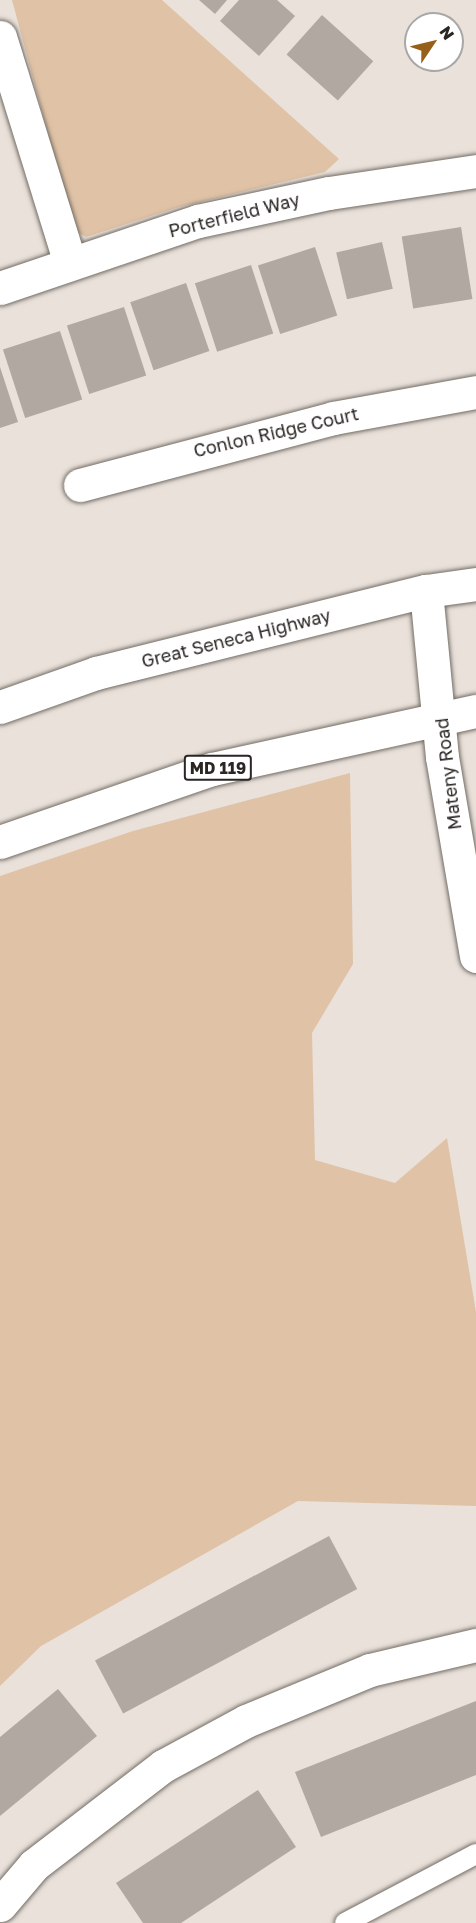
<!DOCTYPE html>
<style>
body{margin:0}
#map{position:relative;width:476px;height:1923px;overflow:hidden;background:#e9e1da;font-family:"Golos Text",sans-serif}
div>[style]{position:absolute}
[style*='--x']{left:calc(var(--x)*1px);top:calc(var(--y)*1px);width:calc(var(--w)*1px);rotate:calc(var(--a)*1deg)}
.green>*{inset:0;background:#e0c3a6}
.building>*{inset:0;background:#b0a8a1;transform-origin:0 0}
.roads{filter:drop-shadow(0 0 2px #736c65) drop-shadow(0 0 2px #736c65)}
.lane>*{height:20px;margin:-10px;padding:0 10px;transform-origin:10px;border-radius:10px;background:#fff}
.street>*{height:33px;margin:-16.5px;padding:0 16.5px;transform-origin:16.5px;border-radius:16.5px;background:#fff}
.secondary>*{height:33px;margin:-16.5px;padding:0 16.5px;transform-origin:16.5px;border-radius:16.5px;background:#fff}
.primary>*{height:33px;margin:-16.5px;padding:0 16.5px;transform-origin:16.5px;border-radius:16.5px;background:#fff}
span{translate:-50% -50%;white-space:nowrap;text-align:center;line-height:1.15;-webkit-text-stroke:4.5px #fff;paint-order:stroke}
.shield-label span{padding:2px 4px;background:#fff;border:2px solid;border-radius:4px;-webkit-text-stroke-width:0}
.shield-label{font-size:16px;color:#292623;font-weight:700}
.street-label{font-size:18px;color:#292623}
.north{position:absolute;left:404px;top:12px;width:60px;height:60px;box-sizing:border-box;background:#fff;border:2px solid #a9a8a7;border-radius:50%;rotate:55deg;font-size:16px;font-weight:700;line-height:24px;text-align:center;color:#292623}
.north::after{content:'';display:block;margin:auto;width:21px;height:27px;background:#97601a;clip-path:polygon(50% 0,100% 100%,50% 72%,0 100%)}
</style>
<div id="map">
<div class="green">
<i style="clip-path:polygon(12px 0,162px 0,339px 159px,325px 172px,179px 207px,86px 237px,74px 230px)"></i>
<i style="clip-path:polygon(350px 773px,353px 964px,312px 1033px,315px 1160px,395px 1183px,447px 1138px,476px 1312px,476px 1506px,298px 1501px,41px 1646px,0 1686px,0 876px,133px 831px)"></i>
</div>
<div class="building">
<i style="clip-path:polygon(199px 0,227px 0,215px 14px)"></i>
<i style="clip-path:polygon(239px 0,277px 0,295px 16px,259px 56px,220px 21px)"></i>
<i style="left:322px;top:15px;width:69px;height:53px;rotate:42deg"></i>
<i style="left:461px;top:227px;width:73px;height:60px;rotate:81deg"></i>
<i style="left:382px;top:242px;width:48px;height:47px;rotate:77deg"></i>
<i style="left:315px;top:247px;width:72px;height:60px;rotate:72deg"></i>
<i style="left:251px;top:265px;width:72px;height:59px;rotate:72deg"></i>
<i style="left:186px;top:283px;width:72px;height:59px;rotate:71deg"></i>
<i style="left:124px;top:307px;width:72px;height:60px;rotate:72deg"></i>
<i style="left:60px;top:331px;width:72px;height:60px;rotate:72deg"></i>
<i style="clip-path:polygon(0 367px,18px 422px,0 428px)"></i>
<i style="left:329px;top:1536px;width:60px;height:265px;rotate:62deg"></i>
<i style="clip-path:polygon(58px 1689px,97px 1736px,0 1816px,0 1737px)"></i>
<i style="clip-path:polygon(476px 1701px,476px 1775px,321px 1837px,295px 1772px)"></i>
<i style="clip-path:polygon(258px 1790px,296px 1847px,181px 1923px,143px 1923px,116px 1883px)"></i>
</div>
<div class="roads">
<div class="lane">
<i style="--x:345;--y:1923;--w:148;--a:-27.8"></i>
</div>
<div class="street">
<i style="--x:0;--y:37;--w:237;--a:72.8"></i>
<i style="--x:0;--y:288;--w:209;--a:-18.7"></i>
<i style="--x:198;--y:221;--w:134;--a:-12.1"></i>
<i style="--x:329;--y:193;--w:149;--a:-8.5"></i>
<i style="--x:80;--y:485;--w:262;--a:-14.8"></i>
<i style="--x:333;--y:418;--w:145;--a:-10.3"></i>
<i style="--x:0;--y:1905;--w:52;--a:-49.6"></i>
<i style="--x:34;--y:1865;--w:163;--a:-37.5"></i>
<i style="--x:163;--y:1766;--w:94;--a:-28.5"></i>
<i style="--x:246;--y:1721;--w:134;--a:-22.4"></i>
<i style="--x:370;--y:1670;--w:109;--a:-13.3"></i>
</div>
<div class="secondary">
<i style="--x:426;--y:591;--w:167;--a:84.5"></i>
<i style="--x:442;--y:757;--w:202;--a:80.3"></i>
</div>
<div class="primary">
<i style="--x:0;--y:707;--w:102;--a:-19.5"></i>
<i style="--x:96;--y:673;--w:340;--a:-14"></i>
<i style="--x:426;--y:591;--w:50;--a:-8"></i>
<i style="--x:0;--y:842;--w:224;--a:-19"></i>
<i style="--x:212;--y:769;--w:270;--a:-12.4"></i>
</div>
</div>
<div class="shield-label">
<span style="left:218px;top:768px">MD 119</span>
</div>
<div class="street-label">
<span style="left:234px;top:215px;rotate:-14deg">Porterfield Way</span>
<span style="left:276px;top:432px;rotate:-13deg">Conlon Ridge Court</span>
<span style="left:236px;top:638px;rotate:-14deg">Great Seneca Highway</span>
<span style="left:448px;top:774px;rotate:-97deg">Mateny Road</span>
</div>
<div class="north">N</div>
</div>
